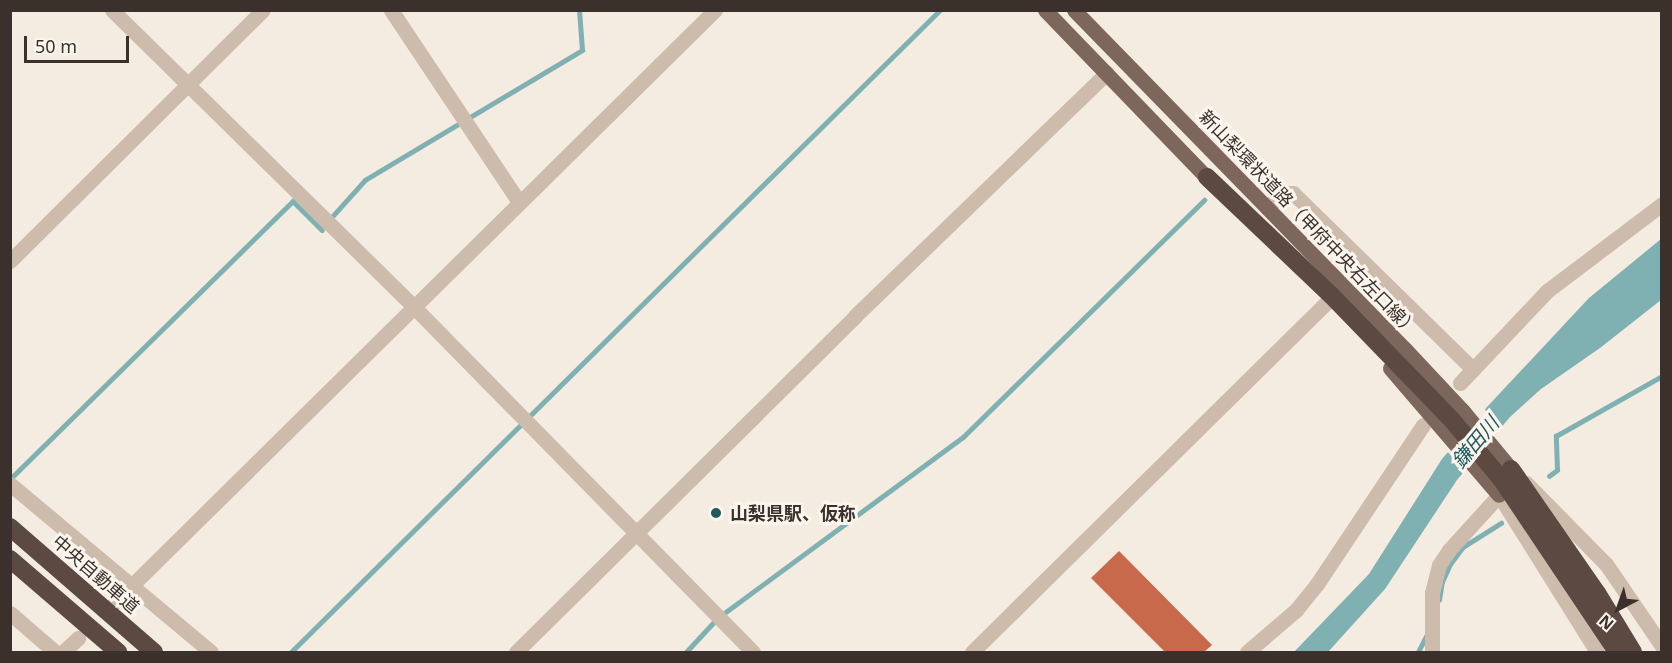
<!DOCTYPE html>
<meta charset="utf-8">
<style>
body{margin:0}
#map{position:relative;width:1672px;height:663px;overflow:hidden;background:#f4ebe1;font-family:"Noto Sans","Noto Sans JP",sans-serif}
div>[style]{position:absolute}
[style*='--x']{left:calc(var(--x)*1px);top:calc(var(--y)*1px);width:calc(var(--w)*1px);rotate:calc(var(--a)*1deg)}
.water>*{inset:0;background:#7fb0b2}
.pier>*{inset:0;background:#f4ebe1}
.stream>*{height:4.5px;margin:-2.25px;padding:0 2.25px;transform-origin:2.25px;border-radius:2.25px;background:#7fb0b2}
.building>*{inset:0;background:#c8694b}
.minor>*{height:15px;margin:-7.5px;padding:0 7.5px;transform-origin:7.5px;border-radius:7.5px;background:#cdbbac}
.tertiary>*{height:15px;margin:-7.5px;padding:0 7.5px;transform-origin:7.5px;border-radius:7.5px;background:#cdbbac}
.primary>*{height:15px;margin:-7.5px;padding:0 7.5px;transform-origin:7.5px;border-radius:7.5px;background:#7d675c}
.motorway>*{height:18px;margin:-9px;padding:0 9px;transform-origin:9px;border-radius:9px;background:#5c4a42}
.dots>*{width:16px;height:16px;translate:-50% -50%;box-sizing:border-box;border:3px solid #fbf5ee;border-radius:50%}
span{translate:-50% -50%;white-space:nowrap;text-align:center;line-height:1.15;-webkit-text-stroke:6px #fbf5ee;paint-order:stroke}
.street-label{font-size:18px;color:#3b302b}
.poi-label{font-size:18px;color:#3b302b;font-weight:700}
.left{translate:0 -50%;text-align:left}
.water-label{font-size:20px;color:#1f5a5e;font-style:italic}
.frame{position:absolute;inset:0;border:12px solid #3b302b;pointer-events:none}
.north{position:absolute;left:1588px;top:579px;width:60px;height:60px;-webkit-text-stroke:4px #fbf5ee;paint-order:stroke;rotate:221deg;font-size:16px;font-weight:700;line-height:24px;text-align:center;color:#3b302b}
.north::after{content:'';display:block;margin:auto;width:21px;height:27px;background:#3b302b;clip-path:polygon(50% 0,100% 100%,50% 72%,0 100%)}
.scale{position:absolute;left:24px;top:36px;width:105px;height:27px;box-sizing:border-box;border:3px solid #3b302b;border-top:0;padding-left:8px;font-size:18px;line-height:21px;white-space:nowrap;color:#3b302b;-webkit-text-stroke:4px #fbf5ee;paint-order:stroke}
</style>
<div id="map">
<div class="water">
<i style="clip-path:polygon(1661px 239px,1661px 300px,1600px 348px,1541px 389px,1510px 417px,1457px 480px,1385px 589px,1328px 652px,1294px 652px,1369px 574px,1442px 459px,1487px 407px,1589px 298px)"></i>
</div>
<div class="pier">
<i style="clip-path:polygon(1483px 407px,1502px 430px,1466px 473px,1446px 450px)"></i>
</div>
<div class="stream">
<i style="--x:330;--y:219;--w:52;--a:-48.1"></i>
<i style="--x:365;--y:180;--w:253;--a:-30.9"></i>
<i style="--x:582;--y:50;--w:40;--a:-94.3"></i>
<i style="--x:1549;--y:476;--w:10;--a:-37"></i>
<i style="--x:1557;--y:470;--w:34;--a:-92"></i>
<i style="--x:1556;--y:436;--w:122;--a:-29.5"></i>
<i style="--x:10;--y:479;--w:397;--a:-44.5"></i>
<i style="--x:293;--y:201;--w:41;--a:45"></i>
<i style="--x:1439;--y:600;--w:18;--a:-81"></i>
<i style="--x:1442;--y:582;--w:20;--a:-66"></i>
<i style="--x:1450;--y:564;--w:21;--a:-53"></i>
<i style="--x:1463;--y:547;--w:45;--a:-32.3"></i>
<i style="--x:723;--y:614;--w:298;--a:-36.4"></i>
<i style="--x:963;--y:437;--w:338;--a:-44.5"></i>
<i style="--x:291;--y:652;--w:913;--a:-44.69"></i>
<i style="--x:686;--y:652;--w:41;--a:-47"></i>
<i style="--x:1418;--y:652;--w:18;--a:-63"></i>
</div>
<div class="building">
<i style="clip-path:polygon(1119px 551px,1212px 645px,1204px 652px,1165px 652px,1091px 578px)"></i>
</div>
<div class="minor">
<i style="--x:112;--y:10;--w:422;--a:44.5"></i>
<i style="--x:413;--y:306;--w:485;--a:45.5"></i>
<i style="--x:1266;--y:207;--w:24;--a:-36"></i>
<i style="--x:1285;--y:193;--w:8;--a:0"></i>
<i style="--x:1293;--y:193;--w:252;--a:44.4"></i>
<i style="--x:1460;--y:383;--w:127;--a:-46.6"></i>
<i style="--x:1547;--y:291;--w:144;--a:-37.1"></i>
<i style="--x:10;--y:484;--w:262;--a:39.9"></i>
<i style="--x:10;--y:613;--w:60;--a:40.9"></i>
<i style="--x:972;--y:652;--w:499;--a:-44.6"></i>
<i style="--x:1247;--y:652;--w:65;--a:-40.6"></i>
<i style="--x:1296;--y:610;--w:33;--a:-51"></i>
<i style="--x:1317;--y:584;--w:191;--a:-56.3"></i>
<i style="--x:1432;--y:652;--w:59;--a:-90"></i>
<i style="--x:1432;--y:593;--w:29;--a:-76"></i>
<i style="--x:1439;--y:565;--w:18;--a:-56"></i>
<i style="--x:1449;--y:550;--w:74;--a:-47.7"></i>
</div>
<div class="tertiary">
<i style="--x:391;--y:10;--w:231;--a:56.3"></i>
<i style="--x:10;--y:261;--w:356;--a:-44.8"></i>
<i style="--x:1526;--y:483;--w:114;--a:45.4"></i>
<i style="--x:1606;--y:564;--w:99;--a:55.7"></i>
<i style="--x:1499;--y:495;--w:185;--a:58"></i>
<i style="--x:115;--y:602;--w:843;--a:-44.62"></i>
<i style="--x:63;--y:652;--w:21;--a:-43"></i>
<i style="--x:516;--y:652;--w:477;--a:-44.7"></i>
<i style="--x:855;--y:316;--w:350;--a:-44"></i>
</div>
<div class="primary">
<i style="--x:1045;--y:10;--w:245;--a:46"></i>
<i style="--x:1074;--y:10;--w:474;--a:45.7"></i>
<i style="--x:1405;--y:349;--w:85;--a:46.9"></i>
<i style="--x:1463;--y:411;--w:75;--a:50.4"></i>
<i style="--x:1390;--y:368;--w:167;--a:49.4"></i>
</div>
<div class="motorway">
<i style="--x:1207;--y:177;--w:171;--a:43.6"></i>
<i style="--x:1331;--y:295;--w:174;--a:45.9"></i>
<i style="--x:1452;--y:420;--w:78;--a:50.2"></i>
<i style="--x:1502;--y:480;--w:207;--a:56.2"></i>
<i style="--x:1511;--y:469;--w:151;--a:55.3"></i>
<i style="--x:1597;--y:593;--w:69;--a:58.6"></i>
<i style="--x:10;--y:527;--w:191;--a:41"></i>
<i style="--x:10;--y:559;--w:143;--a:40.7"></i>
</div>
<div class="dots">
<i style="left:716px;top:513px;background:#1f5a5e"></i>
</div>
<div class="street-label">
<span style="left:1309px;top:223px;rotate:46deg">新山梨環状道路（甲府中央右左口線）</span>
<span style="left:96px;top:574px;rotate:41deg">中央自動車道</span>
</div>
<div class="poi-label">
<span class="left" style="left:730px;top:513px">山梨県駅、仮称</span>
</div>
<div class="water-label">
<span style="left:1475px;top:442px;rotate:-50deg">鎌田川</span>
</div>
<div class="frame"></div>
<div class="north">N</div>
<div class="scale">50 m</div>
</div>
